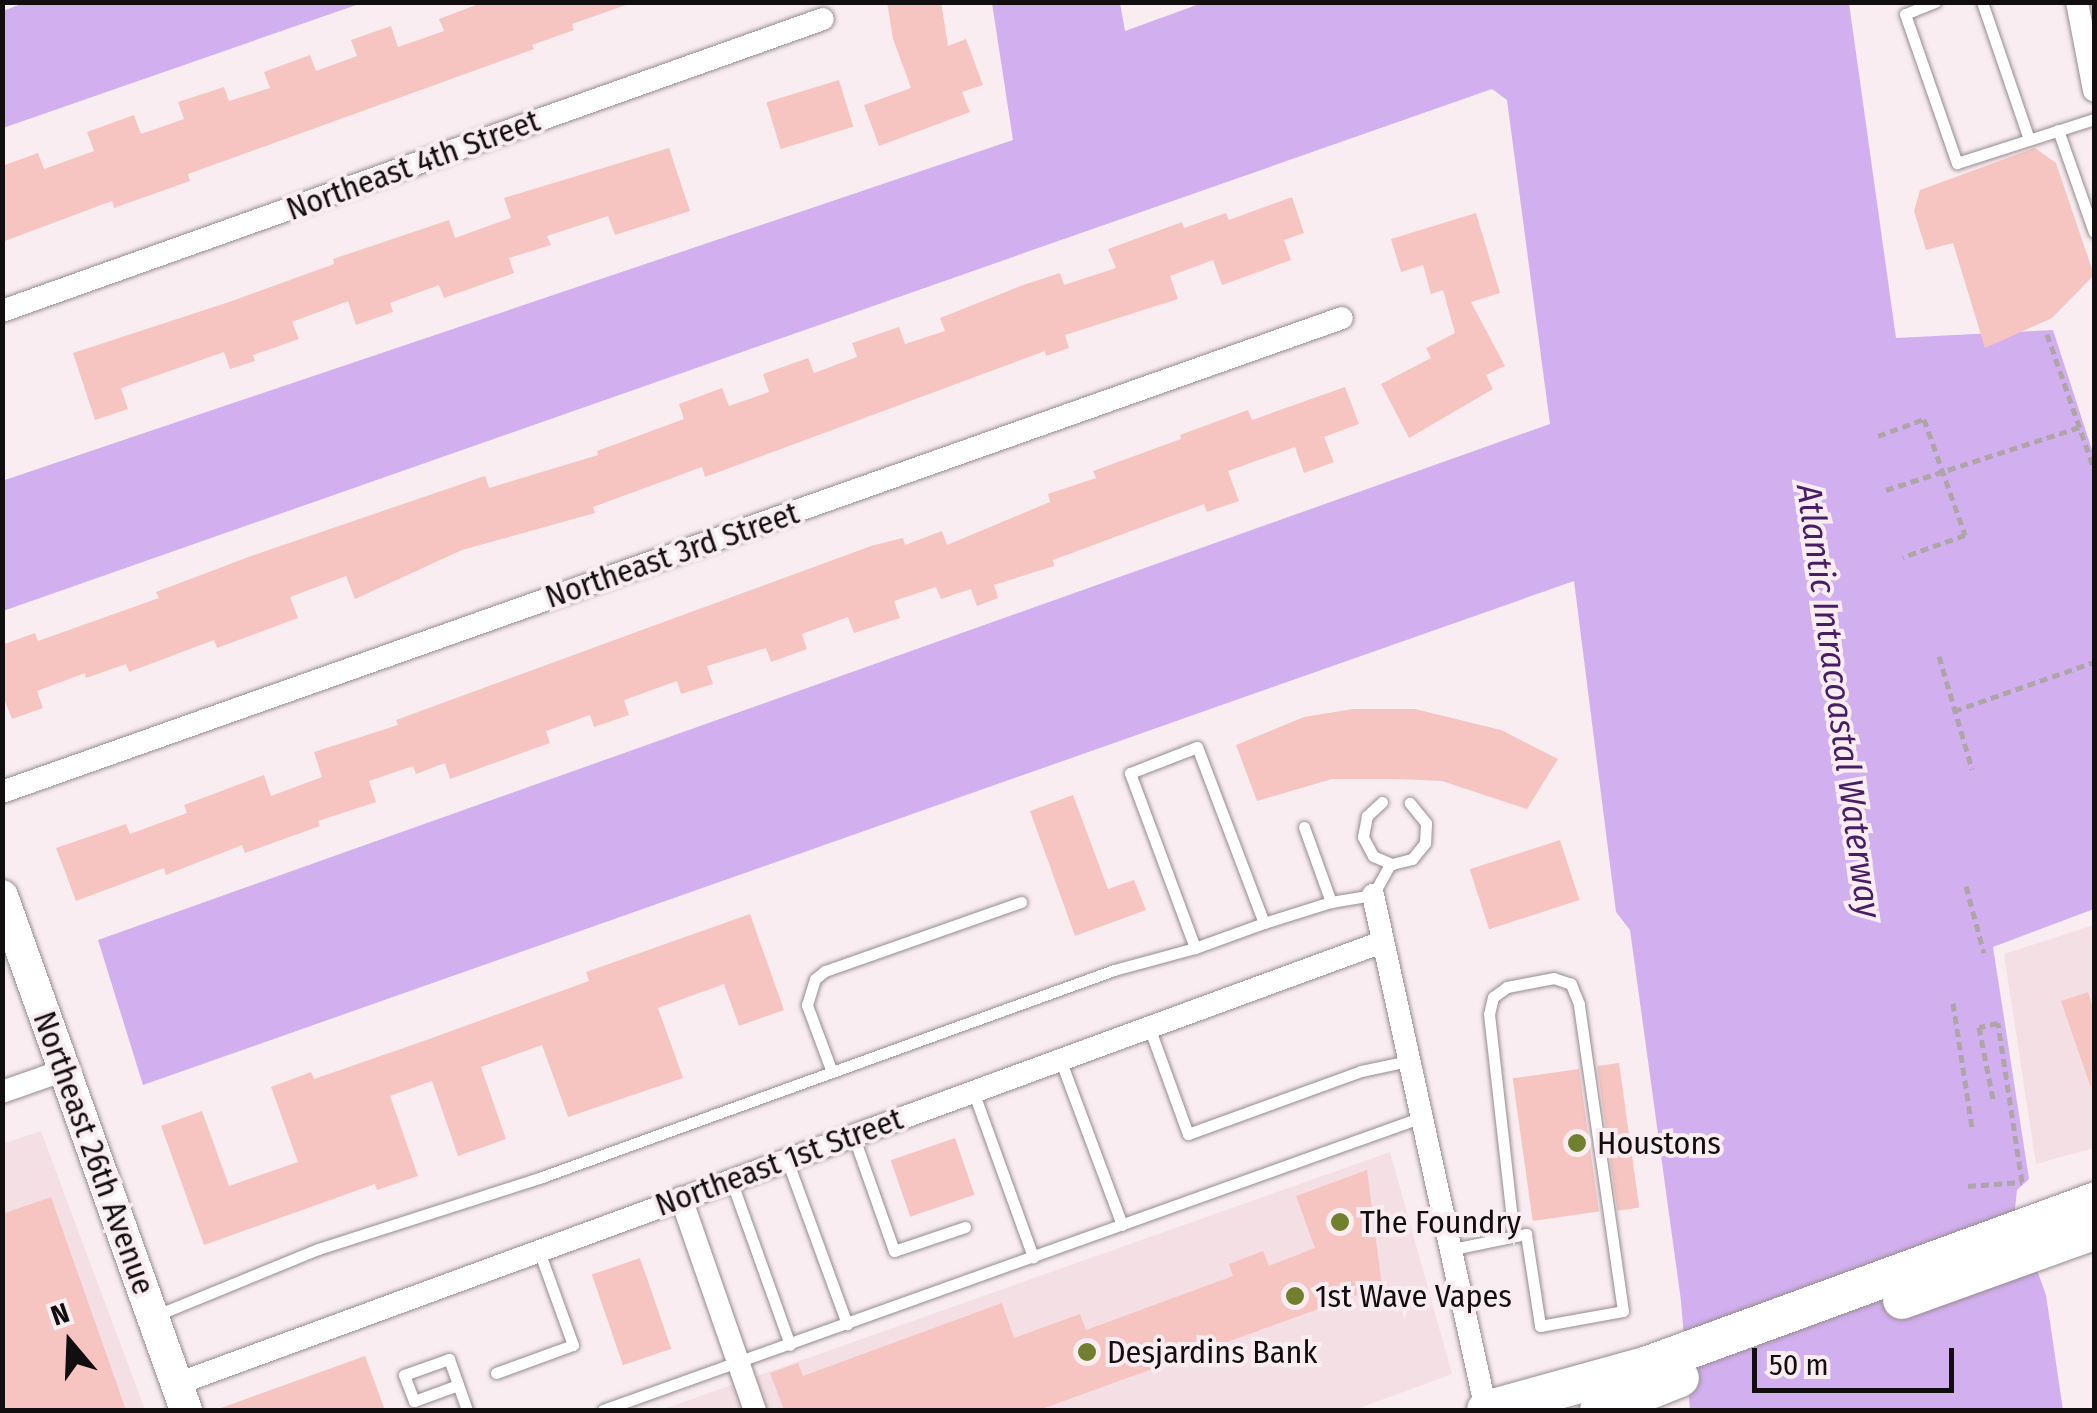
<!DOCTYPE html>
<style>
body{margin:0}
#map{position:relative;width:2097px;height:1413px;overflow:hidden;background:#f9edf1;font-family:"Fira Sans Condensed",sans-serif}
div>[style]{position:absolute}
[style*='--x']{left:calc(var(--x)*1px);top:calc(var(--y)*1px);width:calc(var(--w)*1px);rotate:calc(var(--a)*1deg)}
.built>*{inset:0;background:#f4dfe5}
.water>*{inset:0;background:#d2afee}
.building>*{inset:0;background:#f6c5c2;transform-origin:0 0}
.path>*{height:5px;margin-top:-2.5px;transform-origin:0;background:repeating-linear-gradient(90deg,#afa5a8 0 8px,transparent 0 13px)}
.roads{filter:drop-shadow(0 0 2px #968b8e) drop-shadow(0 0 2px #968b8e)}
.lane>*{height:11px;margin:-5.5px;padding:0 5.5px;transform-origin:5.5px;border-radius:5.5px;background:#fff}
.street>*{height:22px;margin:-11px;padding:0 11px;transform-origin:11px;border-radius:11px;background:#fff}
.secondary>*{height:32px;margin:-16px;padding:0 16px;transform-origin:16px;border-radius:16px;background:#fff}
.primary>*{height:38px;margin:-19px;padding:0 19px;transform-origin:19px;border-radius:19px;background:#fff}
.dots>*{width:28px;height:28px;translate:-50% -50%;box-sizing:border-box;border:5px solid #f9edf1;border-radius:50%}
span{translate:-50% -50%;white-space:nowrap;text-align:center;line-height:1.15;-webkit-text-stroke:8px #f9edf1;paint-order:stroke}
.street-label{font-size:32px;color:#120e0f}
.poi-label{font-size:32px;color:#120e0f}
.left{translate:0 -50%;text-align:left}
.water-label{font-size:35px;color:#491d65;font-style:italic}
.frame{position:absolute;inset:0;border:5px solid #120e0f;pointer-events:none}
.north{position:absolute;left:20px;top:1293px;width:100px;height:100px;-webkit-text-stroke:8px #f9edf1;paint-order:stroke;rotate:341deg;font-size:28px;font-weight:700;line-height:40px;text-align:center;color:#120e0f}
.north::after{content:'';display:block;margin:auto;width:35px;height:45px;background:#120e0f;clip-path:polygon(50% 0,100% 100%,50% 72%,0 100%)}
.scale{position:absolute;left:1752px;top:1348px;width:202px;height:45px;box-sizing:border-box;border:5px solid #120e0f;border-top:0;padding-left:12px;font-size:30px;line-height:35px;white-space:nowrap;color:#120e0f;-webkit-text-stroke:8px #f9edf1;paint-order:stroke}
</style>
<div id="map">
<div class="built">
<i style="clip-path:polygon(2094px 925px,2094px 1148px,2036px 1164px,2004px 954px)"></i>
<i style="clip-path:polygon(41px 1131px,145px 1410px,3px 1410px,2px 1144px)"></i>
<i style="clip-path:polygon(1390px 1152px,1452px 1374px,1354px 1410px,661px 1410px)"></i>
</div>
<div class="water">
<i style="clip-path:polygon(26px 2px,362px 2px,362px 3px,3px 128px,3px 11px)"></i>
<i style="clip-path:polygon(1205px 2px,1849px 3px,1896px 338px,2053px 330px,2094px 456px,2094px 909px,1993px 947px,2029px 1179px,2017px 1190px,2015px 1209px,2046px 1295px,2063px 1410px,1690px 1410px,1681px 1301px,1630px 930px,1616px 912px,1574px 581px,143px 1085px,98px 940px,1550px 424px,1507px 100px,1492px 89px,3px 611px,2px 481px,1013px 140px,992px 3px,1120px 3px,1125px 31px)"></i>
</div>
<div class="building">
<i style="clip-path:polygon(484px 2px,626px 5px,572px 24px,574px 30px,532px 45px,534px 49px,188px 174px,190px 181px,114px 208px,112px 201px,2px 242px,2px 166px,38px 153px,44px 169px,94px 151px,87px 132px,134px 115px,141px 134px,184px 119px,178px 102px,224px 87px,229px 101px,270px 88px,264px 72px,310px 55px,316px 71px,357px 56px,351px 40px,391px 26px,398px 47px,444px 31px,439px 19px)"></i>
<i style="clip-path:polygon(887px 2px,941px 2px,948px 46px,966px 39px,983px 85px,962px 92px,970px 112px,879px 146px,864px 105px,911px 88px,893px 39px)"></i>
<i style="left:839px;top:80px;width:49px;height:76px;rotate:73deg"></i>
<i style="clip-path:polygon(669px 148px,690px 211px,615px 235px,608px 216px,547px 236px,551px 245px,509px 258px,514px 273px,444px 298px,439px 285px,390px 303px,393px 312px,356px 325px,348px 301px,292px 322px,299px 339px,253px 355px,255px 361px,230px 369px,224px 352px,121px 388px,128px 409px,95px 420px,73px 353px,232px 301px,334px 264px,333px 259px,449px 220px,455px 238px,511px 218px,504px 198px)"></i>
<i style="clip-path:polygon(2035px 148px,2056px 163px,2094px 275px,2052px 318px,1985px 348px,1953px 243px,1926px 250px,1914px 211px,1920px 190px)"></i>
<i style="clip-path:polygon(1292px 197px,1304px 233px,1284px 240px,1291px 260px,1222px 285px,1213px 260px,1170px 276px,1178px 299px,1065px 335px,1069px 348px,1046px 356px,1045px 351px,705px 477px,702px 467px,593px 507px,595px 513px,462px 550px,355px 599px,346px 576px,290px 597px,298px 618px,217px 648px,214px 640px,129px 672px,126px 664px,86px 678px,85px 673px,37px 691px,43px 708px,12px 719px,2px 694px,2px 645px,35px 633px,38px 641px,159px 598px,156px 592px,251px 556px,485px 476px,489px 488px,598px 455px,597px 451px,684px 419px,679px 404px,722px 388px,729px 406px,769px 392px,763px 374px,808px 358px,814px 373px,857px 357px,852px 343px,899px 327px,905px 344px,945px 331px,940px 318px,1023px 285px,1060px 273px,1064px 285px,1116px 268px,1108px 249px,1182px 222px,1184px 228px,1226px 213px,1229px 220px)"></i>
<i style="clip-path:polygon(1476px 213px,1500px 293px,1471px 302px,1505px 366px,1486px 375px,1493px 389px,1409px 438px,1381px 384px,1431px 358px,1426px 348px,1455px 333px,1443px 290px,1431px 294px,1423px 265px,1401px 272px,1391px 239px)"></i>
<i style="clip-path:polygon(1345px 387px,1359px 424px,1324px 437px,1334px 462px,1304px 473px,1295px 447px,1228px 471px,1239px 501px,1207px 512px,1204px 504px,1053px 560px,1054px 566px,994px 585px,998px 598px,977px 606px,971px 589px,941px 599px,936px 587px,894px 601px,900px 618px,854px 633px,848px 617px,802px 634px,807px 649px,771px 662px,766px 648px,707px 666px,713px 684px,681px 694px,677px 681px,624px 700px,629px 715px,594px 727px,590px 715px,546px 731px,550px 743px,450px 779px,445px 763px,416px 774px,413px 766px,369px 781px,376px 802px,318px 821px,320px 826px,245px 853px,242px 845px,166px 875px,164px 868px,76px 901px,56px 848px,126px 824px,130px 834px,187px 813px,184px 805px,264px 775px,271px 796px,322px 777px,314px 752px,398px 725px,396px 720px,871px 546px,903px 538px,905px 545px,942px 531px,947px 545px,1050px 502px,1048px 494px,1096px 478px,1093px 471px,1181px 439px,1180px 435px,1248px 410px,1252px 420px)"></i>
<i style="clip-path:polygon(1353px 709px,1415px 709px,1501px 730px,1558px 759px,1527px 809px,1442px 781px,1396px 779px,1332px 779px,1257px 801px,1236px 745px,1304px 717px)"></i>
<i style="clip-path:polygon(1073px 795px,1108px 889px,1134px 880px,1146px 910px,1075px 936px,1030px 811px)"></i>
<i style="left:1560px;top:840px;width:63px;height:95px;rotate:72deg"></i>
<i style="clip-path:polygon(750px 914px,784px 1010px,739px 1026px,724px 984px,658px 1008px,683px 1078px,568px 1117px,542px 1045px,481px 1067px,506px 1139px,458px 1156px,432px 1081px,390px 1096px,418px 1176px,377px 1190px,375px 1184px,204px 1245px,161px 1126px,202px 1111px,229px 1186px,298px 1162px,271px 1087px,311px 1072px,314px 1079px,418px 1043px,589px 981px,586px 972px)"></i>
<i style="clip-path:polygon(2088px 992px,2094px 1011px,2091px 1088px,2061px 1001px)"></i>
<i style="left:1619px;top:1063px;width:146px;height:22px;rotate:82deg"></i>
<i style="left:1579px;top:1069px;width:144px;height:67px;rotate:82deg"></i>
<i style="left:955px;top:1138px;width:60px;height:68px;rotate:71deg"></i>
<i style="clip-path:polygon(1367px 1170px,1382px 1286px,1039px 1410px,784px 1410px,770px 1373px,798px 1363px,803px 1376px,1002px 1303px,1014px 1338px,1080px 1314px,1086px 1330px,1233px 1276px,1229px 1264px,1263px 1251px,1269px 1266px,1315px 1248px,1296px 1196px)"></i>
<i style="clip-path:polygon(51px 1197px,126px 1410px,2px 1410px,2px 1214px)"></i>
<i style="left:640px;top:1258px;width:96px;height:51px;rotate:71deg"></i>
<i style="clip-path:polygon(365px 1356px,385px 1410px,222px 1410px,221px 1408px)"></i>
</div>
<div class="path">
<i style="--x:2047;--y:334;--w:143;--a:70.8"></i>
<i style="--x:1878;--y:436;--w:49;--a:-20.3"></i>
<i style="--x:1924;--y:419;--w:123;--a:70.5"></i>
<i style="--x:1965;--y:535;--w:66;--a:160.5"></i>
<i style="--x:1886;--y:490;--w:204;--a:-18"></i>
<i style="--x:1939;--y:656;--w:118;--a:73.7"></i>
<i style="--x:1954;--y:711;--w:148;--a:-19.3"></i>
<i style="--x:1966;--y:886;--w:69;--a:75"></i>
<i style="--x:1953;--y:1003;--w:125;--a:81.3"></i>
<i style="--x:1968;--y:1186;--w:54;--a:-4.2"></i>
<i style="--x:2022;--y:1182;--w:161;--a:-98.6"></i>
<i style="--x:1998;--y:1023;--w:19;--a:168"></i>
<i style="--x:1979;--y:1027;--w:78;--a:79"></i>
</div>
<div class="roads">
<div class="lane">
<i style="--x:1935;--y:2;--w:32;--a:158"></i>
<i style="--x:1905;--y:14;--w:158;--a:70.8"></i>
<i style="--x:1957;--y:163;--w:144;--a:-17.8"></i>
<i style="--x:1982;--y:2;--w:145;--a:71.1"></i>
<i style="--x:2058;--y:130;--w:108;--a:70.6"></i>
<i style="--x:1382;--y:802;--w:21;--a:137"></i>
<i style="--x:1367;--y:816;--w:21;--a:101"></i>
<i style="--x:1363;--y:837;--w:21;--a:62"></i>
<i style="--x:1373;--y:856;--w:21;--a:23"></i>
<i style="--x:1392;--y:864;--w:21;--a:-14"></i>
<i style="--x:1412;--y:859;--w:21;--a:-51"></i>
<i style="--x:1425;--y:843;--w:20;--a:-87"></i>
<i style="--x:1426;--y:823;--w:26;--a:-129"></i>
<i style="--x:1304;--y:827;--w:80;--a:70.2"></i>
<i style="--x:1264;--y:923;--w:70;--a:-17.4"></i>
<i style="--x:1331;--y:902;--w:43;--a:-9.5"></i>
<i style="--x:1373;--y:895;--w:35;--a:-61"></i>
<i style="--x:1149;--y:1027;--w:114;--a:70"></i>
<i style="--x:1188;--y:1134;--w:184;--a:-20"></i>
<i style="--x:1361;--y:1071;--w:49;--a:-11.8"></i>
<i style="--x:1060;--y:1059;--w:177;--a:69.5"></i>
<i style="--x:832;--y:1072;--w:72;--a:-110.5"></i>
<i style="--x:807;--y:1005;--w:27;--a:-73"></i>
<i style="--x:815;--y:979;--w:13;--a:-39"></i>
<i style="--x:825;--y:971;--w:208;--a:-19.4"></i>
<i style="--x:973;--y:1091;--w:177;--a:70.1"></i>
<i style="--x:853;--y:1135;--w:123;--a:70.5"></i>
<i style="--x:894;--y:1251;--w:75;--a:-18.7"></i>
<i style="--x:787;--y:1160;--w:175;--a:69.9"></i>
<i style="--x:731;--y:1180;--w:175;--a:70.3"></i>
<i style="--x:1453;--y:1249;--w:75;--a:-11.6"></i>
<i style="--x:1526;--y:1234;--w:93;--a:81.3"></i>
<i style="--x:1540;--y:1326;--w:84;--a:-10.2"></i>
<i style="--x:1623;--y:1311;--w:310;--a:-98.2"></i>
<i style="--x:1579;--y:1004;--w:22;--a:-112"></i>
<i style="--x:1571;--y:984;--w:18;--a:-161"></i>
<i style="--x:1554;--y:978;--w:48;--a:169.2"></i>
<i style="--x:1507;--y:987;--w:17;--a:144"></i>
<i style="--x:1493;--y:997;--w:17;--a:103"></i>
<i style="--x:1489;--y:1014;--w:223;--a:83.6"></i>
<i style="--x:157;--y:1315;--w:174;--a:-22.3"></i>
<i style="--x:318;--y:1249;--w:235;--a:-17.8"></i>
<i style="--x:542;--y:1177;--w:608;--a:-19.89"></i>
<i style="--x:1114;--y:970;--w:84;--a:-15.2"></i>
<i style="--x:1195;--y:948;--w:73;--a:-19.9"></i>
<i style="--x:1264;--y:923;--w:188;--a:-110.8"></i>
<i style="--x:1197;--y:747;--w:72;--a:158.8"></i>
<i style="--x:1130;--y:773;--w:187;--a:69.6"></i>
<i style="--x:496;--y:1373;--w:82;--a:-20"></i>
<i style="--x:573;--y:1345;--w:100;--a:-109.9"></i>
<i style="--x:458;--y:1385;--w:47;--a:160"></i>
<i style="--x:414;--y:1401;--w:28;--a:-111"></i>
<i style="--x:404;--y:1375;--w:48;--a:-19.6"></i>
<i style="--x:449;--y:1359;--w:54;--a:70.6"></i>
<i style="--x:603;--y:1410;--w:870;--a:-19.68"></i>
</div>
<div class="street">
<i style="--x:2077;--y:2;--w:90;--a:79.1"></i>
<i style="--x:2;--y:311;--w:871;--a:-19.58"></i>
<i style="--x:2;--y:792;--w:1421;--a:-19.48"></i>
<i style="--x:1373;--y:895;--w:527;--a:77.62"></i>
<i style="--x:2;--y:1092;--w:64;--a:-19.3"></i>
<i style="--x:681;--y:1198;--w:225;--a:70.8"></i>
<i style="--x:177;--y:1384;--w:1284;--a:-20.14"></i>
</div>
<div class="secondary">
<i style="--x:2;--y:896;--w:546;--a:70.3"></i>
</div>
<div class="primary">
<i style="--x:1902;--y:1300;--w:204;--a:-19.8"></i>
<i style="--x:1486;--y:1410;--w:168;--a:-15.5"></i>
<i style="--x:1648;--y:1365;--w:475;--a:-20.1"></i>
<i style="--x:1599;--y:1410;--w:87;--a:-21.6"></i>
</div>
</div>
<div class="dots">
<i style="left:1577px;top:1143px;background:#71802f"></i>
<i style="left:1340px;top:1222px;background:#71802f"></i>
<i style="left:1295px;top:1296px;background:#71802f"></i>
<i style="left:1087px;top:1352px;background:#71802f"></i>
</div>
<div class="street-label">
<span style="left:413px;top:165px;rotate:-20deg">Northeast 4th Street</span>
<span style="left:672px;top:555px;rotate:-19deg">Northeast 3rd Street</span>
<span style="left:94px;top:1153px;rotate:70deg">Northeast 26th Avenue</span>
<span style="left:779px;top:1162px;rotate:-20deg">Northeast 1st Street</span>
</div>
<div class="poi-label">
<span class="left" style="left:1597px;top:1143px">Houstons</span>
<span class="left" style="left:1360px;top:1222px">The Foundry</span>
<span class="left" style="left:1315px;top:1296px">1st Wave Vapes</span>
<span class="left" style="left:1107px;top:1352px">Desjardins Bank</span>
</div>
<div class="water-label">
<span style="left:1839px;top:701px;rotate:82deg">Atlantic Intracoastal Waterway</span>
</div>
<div class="frame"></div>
<div class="north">N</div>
<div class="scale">50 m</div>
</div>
